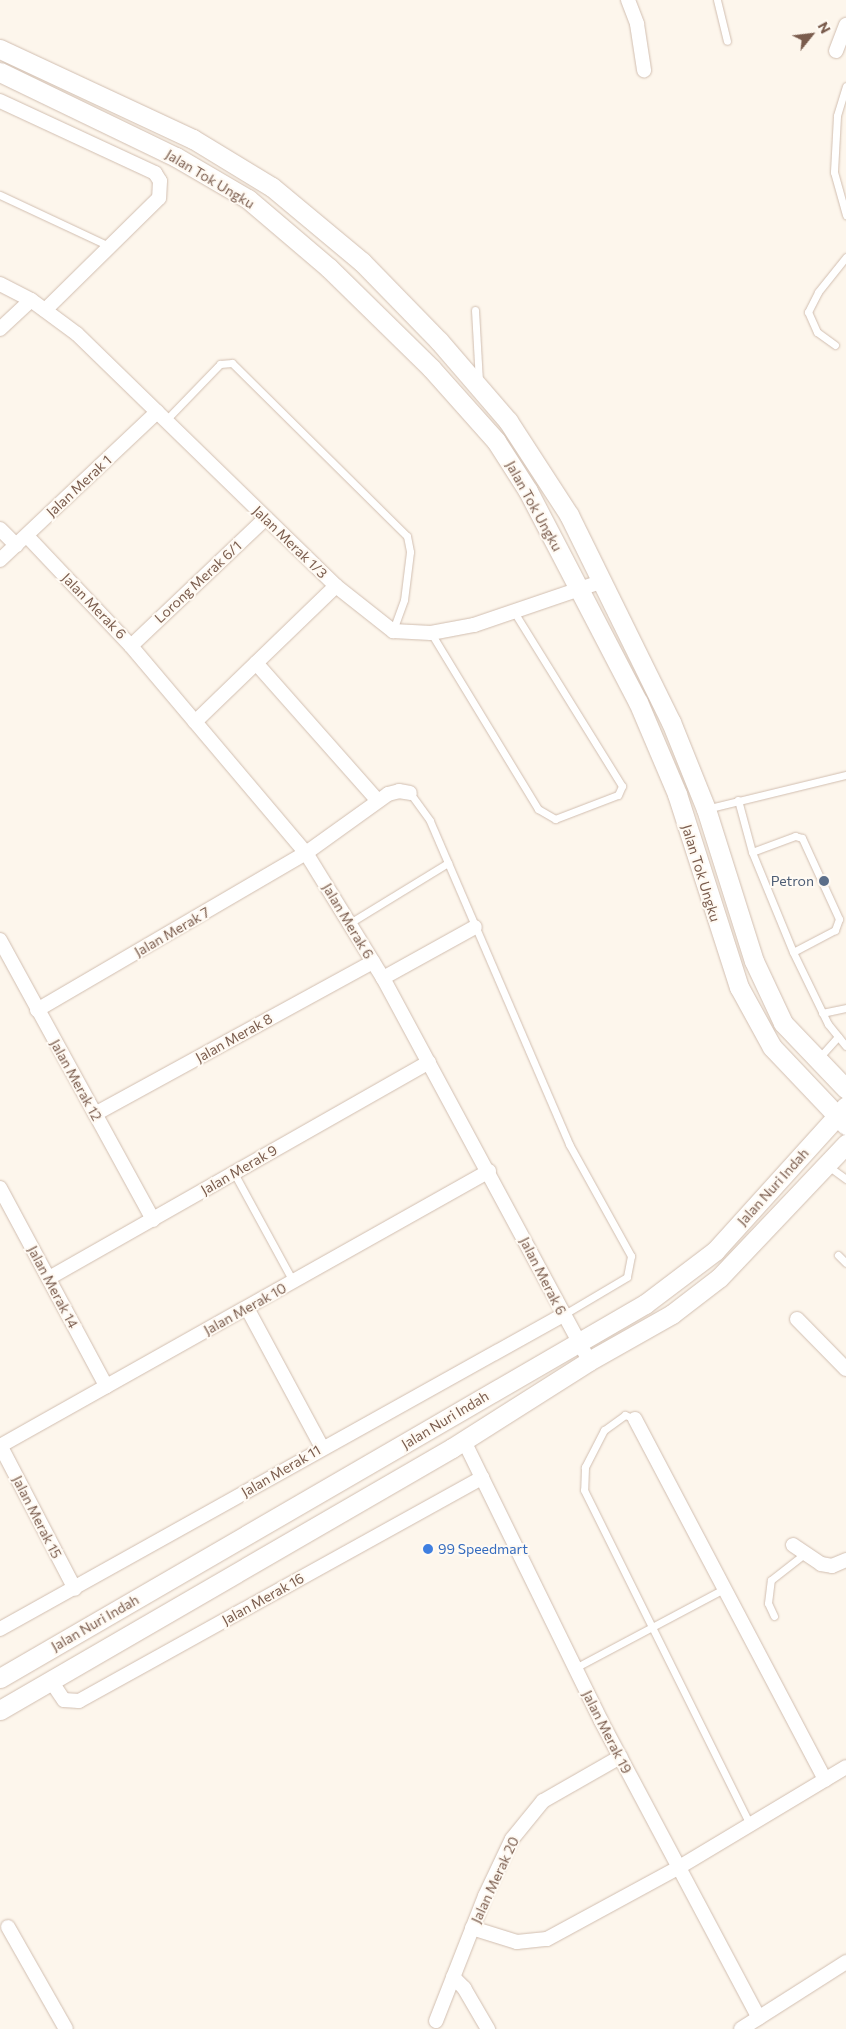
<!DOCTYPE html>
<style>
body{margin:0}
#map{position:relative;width:846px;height:2029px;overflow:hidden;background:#fdf6ec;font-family:Commissioner,sans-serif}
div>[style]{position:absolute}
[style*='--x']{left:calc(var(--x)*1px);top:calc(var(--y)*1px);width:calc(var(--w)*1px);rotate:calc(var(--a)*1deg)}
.roads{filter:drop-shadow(0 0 1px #d1beb0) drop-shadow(0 0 1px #d1beb0)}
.lane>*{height:7px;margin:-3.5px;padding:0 3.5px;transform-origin:3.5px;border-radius:3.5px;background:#fff}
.street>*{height:14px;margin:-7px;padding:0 7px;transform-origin:7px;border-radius:7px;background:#fff}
.secondary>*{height:19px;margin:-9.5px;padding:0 9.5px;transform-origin:9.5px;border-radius:9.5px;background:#fff}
.dots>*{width:14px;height:14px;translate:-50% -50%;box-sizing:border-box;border:2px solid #fffaf3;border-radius:50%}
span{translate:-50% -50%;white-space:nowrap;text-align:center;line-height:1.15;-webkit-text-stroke:4px #fffaf3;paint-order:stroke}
.street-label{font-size:14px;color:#7a5c4d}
.service-label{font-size:14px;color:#4e5e75}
.right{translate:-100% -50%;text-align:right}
.shop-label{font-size:14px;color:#366cbe}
.left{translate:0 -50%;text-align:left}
.north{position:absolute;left:786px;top:10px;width:50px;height:50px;-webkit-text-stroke:4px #fffaf3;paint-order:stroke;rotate:61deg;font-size:14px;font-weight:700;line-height:20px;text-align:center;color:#7a5c4d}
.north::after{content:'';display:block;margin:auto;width:18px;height:22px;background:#7a5c4d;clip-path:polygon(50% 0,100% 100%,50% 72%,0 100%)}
</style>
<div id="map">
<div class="roads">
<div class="lane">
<i style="--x:717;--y:0;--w:42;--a:76.3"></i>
<i style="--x:846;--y:86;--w:31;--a:107"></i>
<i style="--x:837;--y:116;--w:56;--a:93.1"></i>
<i style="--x:834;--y:172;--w:45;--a:74.4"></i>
<i style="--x:0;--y:195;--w:120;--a:25.1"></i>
<i style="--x:475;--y:310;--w:72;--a:86.8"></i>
<i style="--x:835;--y:345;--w:22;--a:-144"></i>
<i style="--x:817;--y:332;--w:22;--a:-114"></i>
<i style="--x:808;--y:312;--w:22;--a:-63"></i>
<i style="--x:818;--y:292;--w:45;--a:-51.3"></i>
<i style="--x:166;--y:420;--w:78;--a:-46"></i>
<i style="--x:220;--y:364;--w:12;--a:-5"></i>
<i style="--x:232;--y:363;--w:246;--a:44.7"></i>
<i style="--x:407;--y:536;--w:16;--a:79"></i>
<i style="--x:410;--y:552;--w:48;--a:97.1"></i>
<i style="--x:404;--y:600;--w:33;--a:110"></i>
<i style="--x:431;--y:633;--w:206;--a:58.7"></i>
<i style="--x:538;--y:809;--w:20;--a:30"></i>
<i style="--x:555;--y:819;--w:67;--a:-20.9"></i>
<i style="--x:618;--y:795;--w:10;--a:-66"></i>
<i style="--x:622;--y:786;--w:205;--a:-121.8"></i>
<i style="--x:410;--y:793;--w:34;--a:54"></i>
<i style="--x:430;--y:821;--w:352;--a:66.7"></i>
<i style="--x:569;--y:1144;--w:128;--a:61"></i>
<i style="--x:631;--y:1256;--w:21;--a:101"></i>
<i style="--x:627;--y:1277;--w:74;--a:149.3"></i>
<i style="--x:738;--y:800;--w:54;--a:74.9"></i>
<i style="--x:752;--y:852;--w:108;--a:67.7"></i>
<i style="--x:793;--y:952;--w:80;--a:64.1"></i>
<i style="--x:828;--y:1024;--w:28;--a:51"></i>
<i style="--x:706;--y:809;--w:144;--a:-13.7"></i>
<i style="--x:752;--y:852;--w:46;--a:-20.4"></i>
<i style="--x:795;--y:836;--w:7;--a:16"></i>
<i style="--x:802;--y:838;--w:89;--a:65.4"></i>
<i style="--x:839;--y:919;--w:12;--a:110"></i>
<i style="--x:835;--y:930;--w:47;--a:152.4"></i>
<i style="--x:350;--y:923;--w:115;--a:-31.5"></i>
<i style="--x:822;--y:1013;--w:25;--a:-12"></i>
<i style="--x:818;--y:1059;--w:30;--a:-48"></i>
<i style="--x:828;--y:1166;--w:22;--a:36"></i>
<i style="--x:234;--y:1173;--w:123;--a:61.4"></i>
<i style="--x:838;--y:1255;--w:11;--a:45"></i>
<i style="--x:635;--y:1419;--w:11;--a:-158"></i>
<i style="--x:625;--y:1415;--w:26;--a:144"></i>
<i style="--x:604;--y:1430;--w:42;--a:117.2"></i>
<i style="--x:585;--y:1467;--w:23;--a:92"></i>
<i style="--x:584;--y:1490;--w:374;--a:63.6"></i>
<i style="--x:774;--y:1616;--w:14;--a:-115"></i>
<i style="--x:768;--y:1603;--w:23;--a:-83"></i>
<i style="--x:771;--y:1580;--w:41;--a:-38"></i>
<i style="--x:575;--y:1668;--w:166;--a:-28"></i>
</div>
<div class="street">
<i style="--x:628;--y:0;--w:26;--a:69"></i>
<i style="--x:637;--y:24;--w:47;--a:81.3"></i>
<i style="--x:836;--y:51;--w:28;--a:-69"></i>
<i style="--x:0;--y:101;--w:171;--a:24.9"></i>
<i style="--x:155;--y:173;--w:9;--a:58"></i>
<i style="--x:160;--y:181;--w:17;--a:93"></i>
<i style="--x:159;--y:198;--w:160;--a:135.5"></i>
<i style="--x:0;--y:284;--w:35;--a:27"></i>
<i style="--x:31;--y:300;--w:57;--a:36.5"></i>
<i style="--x:77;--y:334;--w:361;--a:44.2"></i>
<i style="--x:336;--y:586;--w:73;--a:38.3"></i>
<i style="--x:393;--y:631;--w:38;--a:3"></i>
<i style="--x:431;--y:633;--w:44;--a:-10.5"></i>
<i style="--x:474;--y:625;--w:136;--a:-18.8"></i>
<i style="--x:0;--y:329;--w:42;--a:-43.1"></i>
<i style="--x:0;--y:529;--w:23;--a:45"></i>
<i style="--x:27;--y:536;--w:151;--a:46.6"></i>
<i style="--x:131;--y:646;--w:271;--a:49.8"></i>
<i style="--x:306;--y:853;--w:147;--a:58.4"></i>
<i style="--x:383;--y:978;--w:435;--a:61.7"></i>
<i style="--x:0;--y:560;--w:216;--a:-43.3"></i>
<i style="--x:131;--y:646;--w:185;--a:-43.5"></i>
<i style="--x:256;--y:663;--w:184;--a:48.5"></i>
<i style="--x:195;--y:722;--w:196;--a:-44"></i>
<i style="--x:0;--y:940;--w:319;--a:61.3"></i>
<i style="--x:383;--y:978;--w:105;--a:-29"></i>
<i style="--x:37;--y:1010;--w:311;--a:-30.3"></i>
<i style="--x:306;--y:853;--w:101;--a:-35.7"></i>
<i style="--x:388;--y:794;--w:11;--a:-15"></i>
<i style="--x:399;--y:791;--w:11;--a:10"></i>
<i style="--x:95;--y:1114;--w:317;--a:-28.7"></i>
<i style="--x:0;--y:1188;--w:225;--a:61.8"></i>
<i style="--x:49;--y:1278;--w:437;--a:-29.6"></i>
<i style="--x:247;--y:1308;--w:158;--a:61.7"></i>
<i style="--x:797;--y:1319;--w:70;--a:45.6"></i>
<i style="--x:635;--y:1419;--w:408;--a:62.2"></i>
<i style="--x:464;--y:1441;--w:312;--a:63.9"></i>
<i style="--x:601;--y:1721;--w:336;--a:62"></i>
<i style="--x:0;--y:1445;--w:162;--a:62.5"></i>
<i style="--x:0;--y:1446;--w:561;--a:-29.35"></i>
<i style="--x:793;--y:1545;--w:34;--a:34"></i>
<i style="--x:821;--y:1564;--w:11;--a:10"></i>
<i style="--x:832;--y:1566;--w:15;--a:-23"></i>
<i style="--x:0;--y:1629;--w:645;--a:-29.15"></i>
<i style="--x:51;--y:1681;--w:23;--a:56"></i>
<i style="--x:64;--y:1700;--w:15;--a:4"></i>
<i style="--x:79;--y:1701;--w:461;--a:-29"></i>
<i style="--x:8;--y:1927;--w:117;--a:60.4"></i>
<i style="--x:472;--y:1928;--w:47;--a:17.3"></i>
<i style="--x:517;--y:1942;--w:30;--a:-6"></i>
<i style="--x:547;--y:1939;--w:149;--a:-28.5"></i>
<i style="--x:678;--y:1868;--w:196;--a:-31"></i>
<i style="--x:453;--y:1977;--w:16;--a:45"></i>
<i style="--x:464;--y:1988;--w:48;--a:59.7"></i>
<i style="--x:436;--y:2021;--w:134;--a:-68.6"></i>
<i style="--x:485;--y:1896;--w:63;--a:-64.7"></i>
<i style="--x:512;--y:1839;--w:49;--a:-50.8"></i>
<i style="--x:543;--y:1801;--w:89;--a:-29.7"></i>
<i style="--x:741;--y:2029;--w:125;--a:-32.5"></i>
</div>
<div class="secondary">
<i style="--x:0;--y:49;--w:213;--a:25"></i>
<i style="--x:193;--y:139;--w:92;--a:31.3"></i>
<i style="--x:272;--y:187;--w:117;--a:39.8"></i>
<i style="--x:362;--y:262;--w:110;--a:45.7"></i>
<i style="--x:439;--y:341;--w:106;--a:49.2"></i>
<i style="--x:508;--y:421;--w:112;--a:57"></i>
<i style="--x:569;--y:515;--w:231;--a:63.8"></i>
<i style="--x:671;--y:722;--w:94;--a:68.1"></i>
<i style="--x:706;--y:809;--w:159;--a:72.5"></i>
<i style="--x:754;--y:961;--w:68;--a:64.9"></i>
<i style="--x:783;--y:1023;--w:91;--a:46.3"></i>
<i style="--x:0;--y:72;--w:195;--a:25.8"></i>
<i style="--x:176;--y:157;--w:83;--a:30.3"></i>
<i style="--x:248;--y:199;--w:106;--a:40.4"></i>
<i style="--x:329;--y:268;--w:143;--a:44.4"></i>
<i style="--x:431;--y:368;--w:98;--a:48.3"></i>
<i style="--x:496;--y:441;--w:59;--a:57.4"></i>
<i style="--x:528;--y:491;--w:238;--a:62.5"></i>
<i style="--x:638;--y:702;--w:100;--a:67"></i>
<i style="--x:677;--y:794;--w:203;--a:72.2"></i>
<i style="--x:739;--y:987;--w:68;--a:61.2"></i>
<i style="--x:772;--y:1047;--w:108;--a:46.5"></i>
<i style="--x:0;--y:1678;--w:746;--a:-30.11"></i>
<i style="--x:645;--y:1304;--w:88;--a:-37.1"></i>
<i style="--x:715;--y:1251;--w:195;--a:-47.9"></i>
<i style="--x:0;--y:1710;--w:522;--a:-30.1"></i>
<i style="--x:452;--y:1448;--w:162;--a:-32.4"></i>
<i style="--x:589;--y:1361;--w:95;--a:-29.5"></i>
<i style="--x:672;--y:1314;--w:59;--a:-37.5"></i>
<i style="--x:719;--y:1278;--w:185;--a:-46.5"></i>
</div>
</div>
<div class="dots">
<i style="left:824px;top:881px;background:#5c6f8a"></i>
<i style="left:428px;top:1549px;background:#3f7fe0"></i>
</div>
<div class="street-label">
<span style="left:210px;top:179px;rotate:31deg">Jalan Tok Ungku</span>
<span style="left:79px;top:486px;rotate:-43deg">Jalan Merak 1</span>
<span style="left:534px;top:506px;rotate:61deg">Jalan Tok Ungku</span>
<span style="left:290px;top:542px;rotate:44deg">Jalan Merak 1/3</span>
<span style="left:198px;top:582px;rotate:-43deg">Lorong Merak 6/1</span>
<span style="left:94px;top:606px;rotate:46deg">Jalan Merak 6</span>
<span style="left:701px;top:873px;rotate:73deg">Jalan Tok Ungku</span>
<span style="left:348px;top:921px;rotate:59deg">Jalan Merak 6</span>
<span style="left:172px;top:932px;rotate:-30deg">Jalan Merak 7</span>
<span style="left:234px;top:1038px;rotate:-29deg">Jalan Merak 8</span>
<span style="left:76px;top:1080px;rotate:61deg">Jalan Merak 12</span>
<span style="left:239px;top:1170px;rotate:-30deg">Jalan Merak 9</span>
<span style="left:773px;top:1187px;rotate:-48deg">Jalan Nuri Indah</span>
<span style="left:543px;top:1276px;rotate:63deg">Jalan Merak 6</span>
<span style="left:53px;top:1287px;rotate:62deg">Jalan Merak 14</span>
<span style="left:245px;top:1309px;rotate:-29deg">Jalan Merak 10</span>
<span style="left:445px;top:1420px;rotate:-31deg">Jalan Nuri Indah</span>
<span style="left:281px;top:1471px;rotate:-30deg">Jalan Merak 11</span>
<span style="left:37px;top:1517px;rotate:63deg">Jalan Merak 15</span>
<span style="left:263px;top:1599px;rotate:-29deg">Jalan Merak 16</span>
<span style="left:95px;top:1623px;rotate:-30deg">Jalan Nuri Indah</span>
<span style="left:607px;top:1732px;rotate:63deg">Jalan Merak 19</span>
<span style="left:495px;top:1880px;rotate:-65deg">Jalan Merak 20</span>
</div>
<div class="service-label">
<span class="right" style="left:814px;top:881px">Petron</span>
</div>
<div class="shop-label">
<span class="left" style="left:438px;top:1549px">99 Speedmart</span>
</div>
<div class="north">N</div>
</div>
